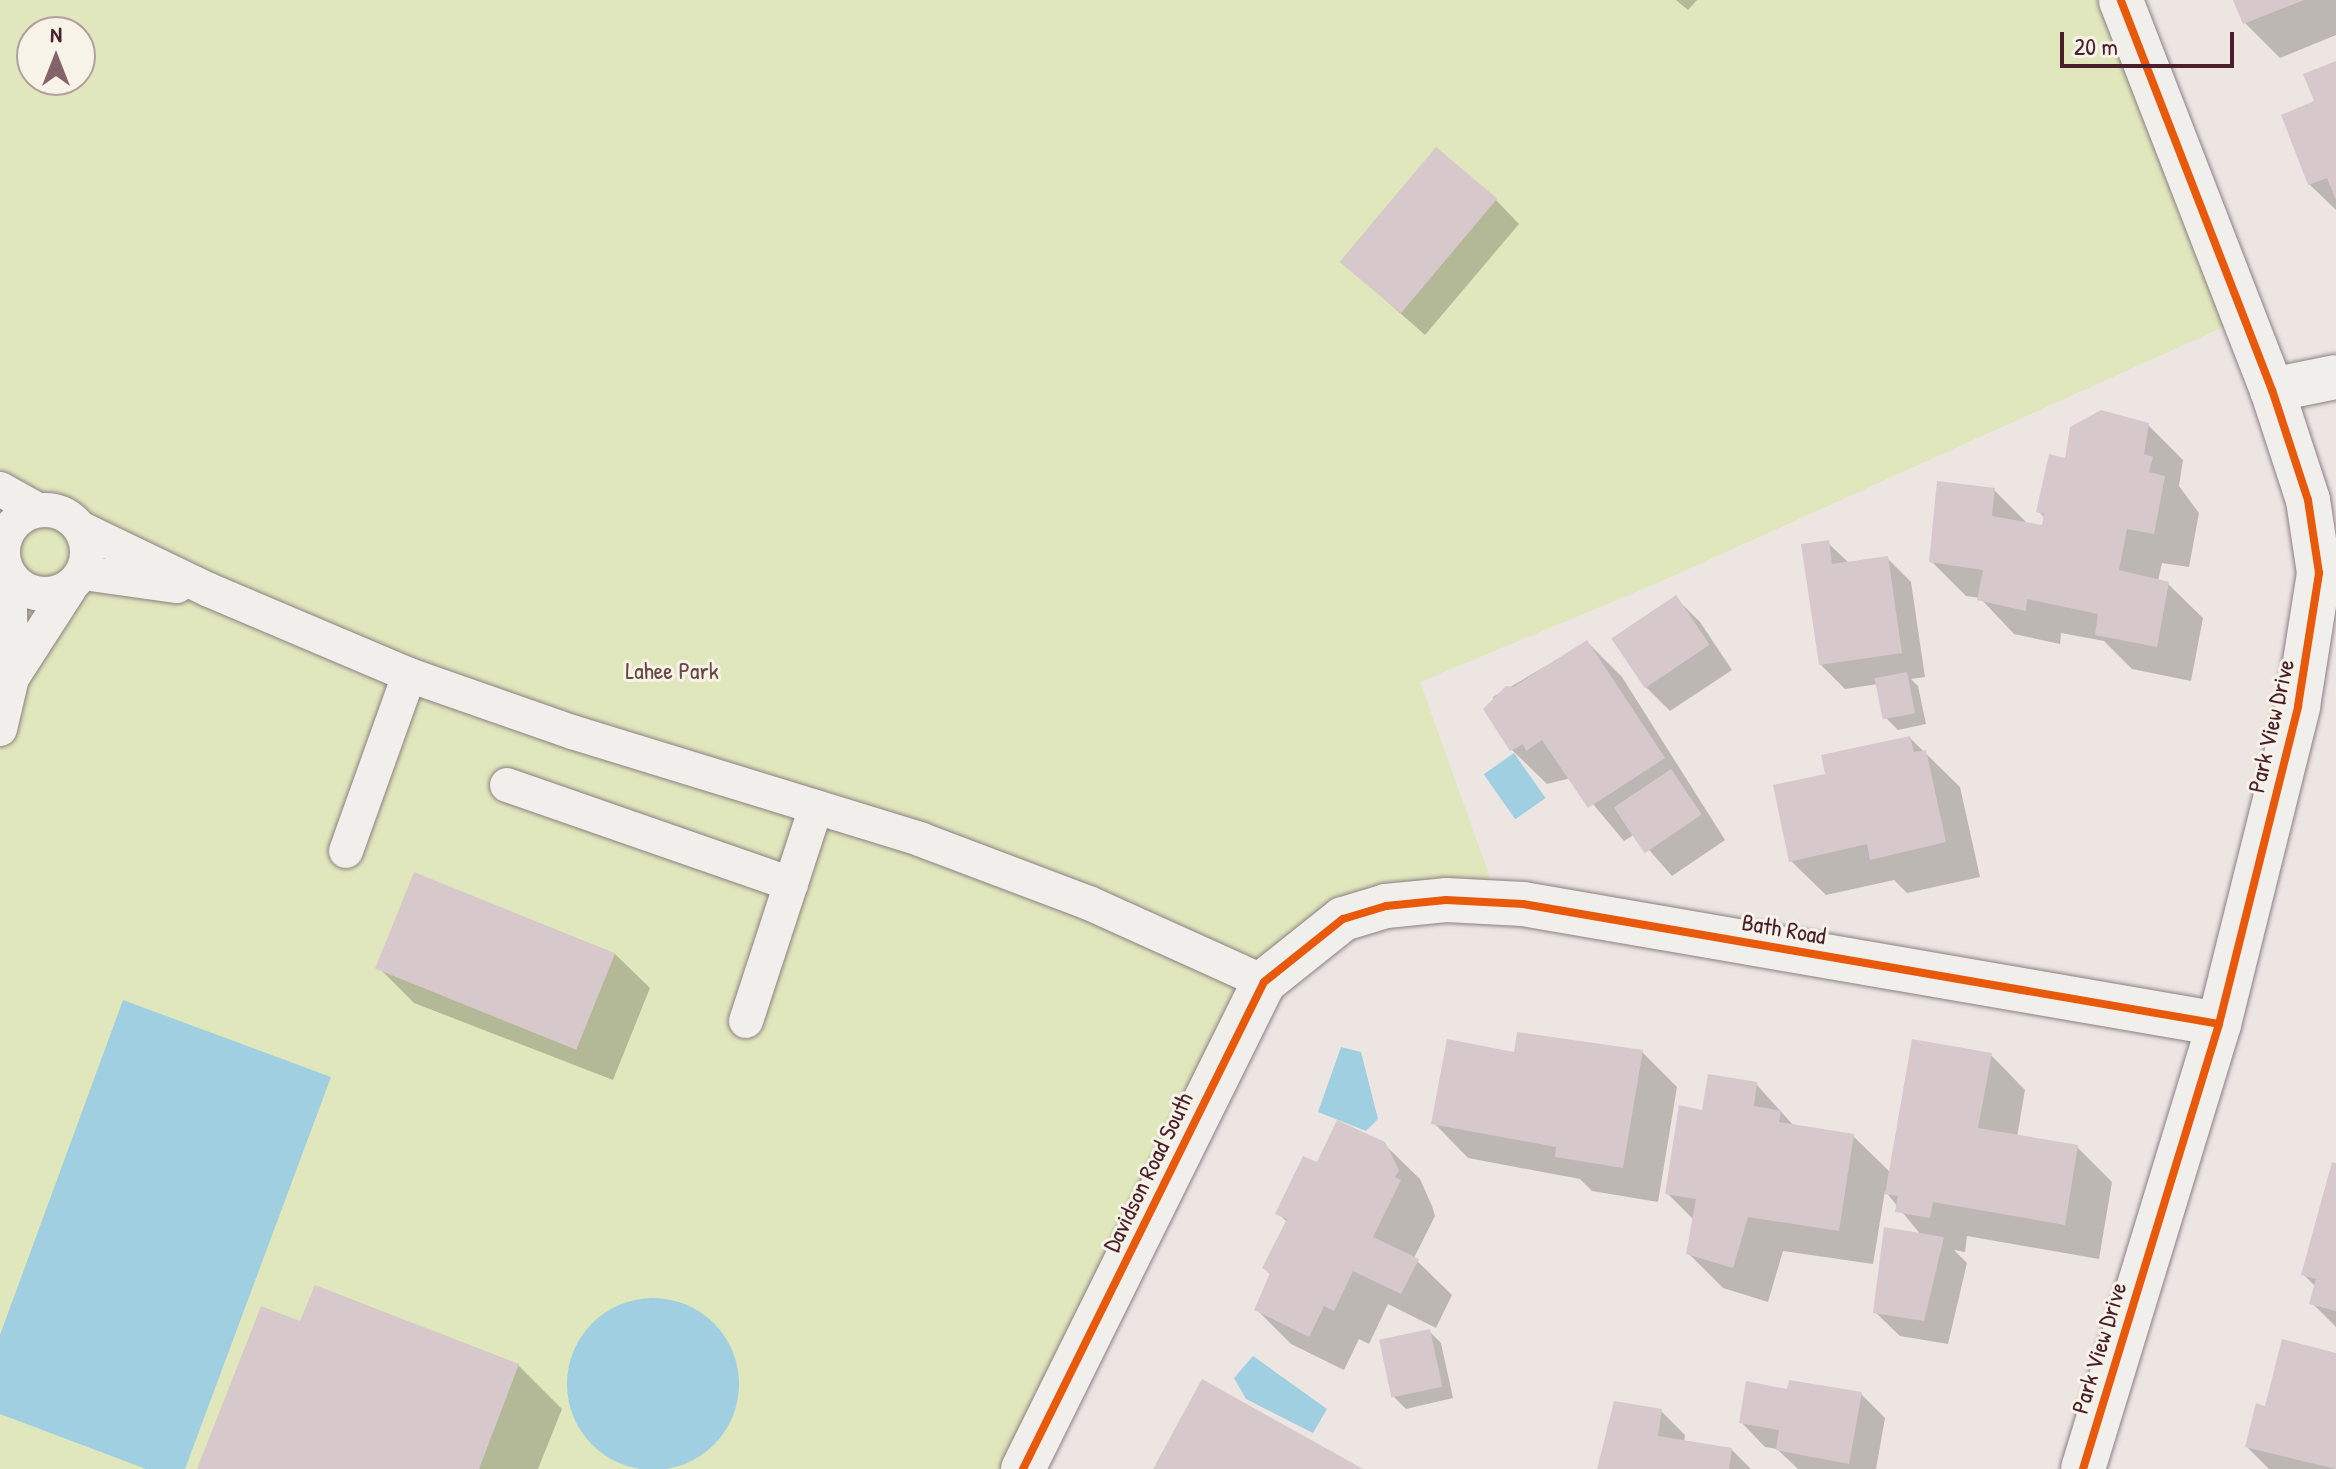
<!DOCTYPE html>
<style>
body{margin:0}
#map{position:relative;width:2336px;height:1469px;overflow:hidden;background:#ede5e2;font-family:"Patrick Hand",sans-serif}
div>[style]{position:absolute}
[style*='--x']{left:calc(var(--x)*1px);top:calc(var(--y)*1px);width:calc(var(--w)*1px);rotate:calc(var(--a)*1deg)}
.green>*{inset:0;background:#e0e7bc}
.water>*{inset:0;background:#a0cfe1;transform-origin:0 0}
.round{border-radius:50%}
.shadow>*{inset:0;background:#0003}
.building>*{inset:0;background:#d7c9cb;transform-origin:0 0}
.roads{filter:drop-shadow(0 0 2px #8c8081) drop-shadow(0 0 2px #8c8081)}
.service>*{height:34px;margin:-17px;padding:0 17px;transform-origin:17px;border-radius:17px;background:#f1efeb}
.service>.ring{margin:-17px;padding:0;box-sizing:content-box;background:none;border:34px solid #f1efeb;border-radius:50%}
.minor>*{height:44px;margin:-22px;padding:0 22px;transform-origin:22px;border-radius:22px;background:#f1efeb}
.cycleway>*{height:8px;margin:-4px;padding:0 4px;transform-origin:4px;border-radius:4px;background:#e8590c}
span{translate:-50% -50%;white-space:nowrap;text-align:center;line-height:1.15;-webkit-text-stroke:6px #f7f3e8;paint-order:stroke}
.park-label{font-size:24px;color:#664742}
.street-label{font-size:24px;color:#4a1f2b}
.north{position:absolute;left:16px;top:16px;width:80px;height:80px;box-sizing:border-box;background:#f7f3e8;border:2px solid #b29e9c;border-radius:50%;rotate:0deg;font-size:22px;font-weight:700;line-height:32px;text-align:center;color:#4a1f2b}
.north::after{content:'';display:block;margin:auto;width:28px;height:36px;background:#83646b;clip-path:polygon(50% 0,100% 100%,50% 72%,0 100%)}
.scale{position:absolute;left:2060px;top:32px;width:174px;height:36px;box-sizing:border-box;border:4px solid #4a1f2b;border-top:0;padding-left:10px;font-size:24px;line-height:28px;white-space:nowrap;color:#4a1f2b;-webkit-text-stroke:6px #f7f3e8;paint-order:stroke}
</style>
<div id="map">
<div class="green">
<i style="clip-path:polygon(evenodd,0 0,2127px 0,2241px 319px,1655px 584px,1420px 682px,1500px 905px,1390px 908px,1266px 984px,1024px 1469px,0 1469px,0 0,32px 32px,80px 32px,80px 80px,32px 80px,32px 32px)"></i>
</div>
<div class="water">
<i style="left:1514px;top:753px;width:55px;height:37px;rotate:55deg"></i>
<i style="clip-path:polygon(123px 1000px,331px 1077px,185px 1469px,146px 1469px,0 1414px,0 1335px)"></i>
<i style="clip-path:polygon(1341px 1047px,1361px 1052px,1378px 1119px,1366px 1131px,1318px 1112px)"></i>
<i class="round" style="left:567px;top:1298px;width:172px;height:172px"></i>
<i style="clip-path:polygon(1253px 1356px,1327px 1409px,1313px 1433px,1246px 1399px,1234px 1378px)"></i>
</div>
<div class="shadow">
<i style="clip-path:polygon(1676px 0,1697px 0,1688px 10px)"></i>
<i style="clip-path:polygon(2235px 0,2336px 0,2336px 35px,2280px 58px,2245px 23px)"></i>
<i style="clip-path:polygon(2336px 63px,2336px 210px,2309px 184px,2316px 102px)"></i>
<i style="clip-path:polygon(1496px 200px,1519px 224px,1425px 335px,1341px 261px)"></i>
<i style="clip-path:polygon(2148px 425px,2183px 460px,2179px 486px,2199px 513px,2189px 567px,2162px 563px,2158px 581px,2168px 584px,2203px 618px,2191px 681px,2132px 669px,2104px 641px,2061px 633px,2060px 644px,2014px 634px,1980px 598px,1966px 596px,1931px 561px,1994px 490px,2029px 525px,2044px 527px,2045px 518px,2038px 511px,2066px 460px)"></i>
<i style="clip-path:polygon(1828px 543px,1849px 563px,1887px 558px,1911px 582px,1925px 677px,1911px 679px,1918px 686px,1926px 724px,1898px 730px,1886px 718px,1878px 684px,1845px 689px,1821px 665px)"></i>
<i style="clip-path:polygon(1676px 598px,1700px 622px,1732px 670px,1670px 711px,1646px 687px)"></i>
<i style="clip-path:polygon(1587px 642px,1622px 677px,1725px 840px,1672px 876px,1635px 834px,1624px 841px,1571px 778px,1547px 784px,1512px 750px,1493px 697px)"></i>
<i style="clip-path:polygon(1910px 738px,1960px 787px,1980px 877px,1907px 893px,1894px 880px,1826px 895px,1791px 861px,1827px 776px)"></i>
<i style="clip-path:polygon(615px 954px,650px 988px,613px 1080px,414px 1003px,380px 969px)"></i>
<i style="clip-path:polygon(1642px 1052px,1677px 1087px,1658px 1202px,1592px 1191px,1580px 1179px,1468px 1158px,1434px 1123px,1515px 1054px)"></i>
<i style="clip-path:polygon(1991px 1055px,2025px 1090px,2017px 1137px,2077px 1147px,2112px 1182px,2099px 1259px,1967px 1236px,1965px 1252px,1954px 1250px,1967px 1263px,1948px 1344px,1900px 1336px,1875px 1312px,1921px 1235px,1885px 1191px,1873px 1264px,1783px 1251px,1768px 1302px,1723px 1288px,1688px 1253px,1694px 1220px,1668px 1194px,1704px 1112px,1756px 1084px,1794px 1126px,1853px 1136px,1891px 1173px)"></i>
<i style="clip-path:polygon(1384px 1144px,1420px 1179px,1432px 1206px,1435px 1216px,1414px 1258px,1452px 1295px,1436px 1328px,1388px 1304px,1369px 1344px,1359px 1339px,1344px 1370px,1291px 1344px,1256px 1309px,1271px 1275px,1264px 1268px,1288px 1223px,1278px 1213px,1318px 1164px)"></i>
<i style="clip-path:polygon(2333px 1164px,2336px 1165px,2336px 1327px,2312px 1303px,2316px 1287px,2303px 1274px)"></i>
<i style="clip-path:polygon(301px 1324px,518px 1365px,562px 1409px,538px 1469px,199px 1469px)"></i>
<i style="clip-path:polygon(1429px 1331px,1441px 1343px,1453px 1398px,1406px 1409px,1394px 1397px)"></i>
<i style="clip-path:polygon(2336px 1355px,2336px 1469px,2269px 1469px,2247px 1447px)"></i>
<i style="clip-path:polygon(1789px 1391px,1861px 1394px,1885px 1418px,1876px 1469px,1798px 1469px,1777px 1449px,1765px 1447px,1741px 1422px)"></i>
<i style="clip-path:polygon(1661px 1411px,1685px 1435px,1684px 1442px,1732px 1450px,1751px 1469px,1601px 1469px)"></i>
</div>
<div class="building">
<i style="clip-path:polygon(2233px 0,2304px 0,2243px 24px)"></i>
<i style="clip-path:polygon(2336px 61px,2336px 200px,2327px 178px,2308px 185px,2281px 115px,2314px 101px,2303px 74px)"></i>
<i style="left:1436px;top:147px;width:80px;height:150px;rotate:40deg"></i>
<i style="clip-path:polygon(2101px 410px,2149px 423px,2144px 454px,2153px 457px,2149px 472px,2165px 476px,2154px 534px,2127px 529px,2119px 570px,2169px 582px,2157px 647px,2095px 635px,2098px 614px,2027px 599px,2026px 611px,1977px 600px,1983px 570px,1929px 562px,1937px 481px,1995px 488px,1992px 516px,2042px 525px,2044px 514px,2036px 512px,2049px 454px,2065px 458px,2070px 427px)"></i>
<i style="clip-path:polygon(1829px 540px,1832px 564px,1888px 556px,1902px 653px,1819px 665px,1801px 544px)"></i>
<i style="left:1676px;top:595px;width:60px;height:78px;rotate:56deg"></i>
<i style="clip-path:polygon(1587px 640px,1665px 758px,1588px 808px,1542px 740px,1526px 751px,1523px 744px,1510px 751px,1483px 709px,1506px 686px,1513px 687px)"></i>
<i style="left:1907px;top:672px;width:42px;height:33px;rotate:79deg"></i>
<i style="clip-path:polygon(1910px 736px,1914px 752px,1926px 750px,1946px 842px,1870px 860px,1867px 844px,1789px 862px,1773px 785px,1825px 774px,1821px 755px)"></i>
<i style="left:1671px;top:769px;width:55px;height:69px;rotate:56deg"></i>
<i style="left:414px;top:872px;width:217px;height:104px;rotate:22deg"></i>
<i style="clip-path:polygon(1517px 1032px,1643px 1050px,1623px 1168px,1555px 1157px,1556px 1147px,1431px 1124px,1447px 1039px,1514px 1052px)"></i>
<i style="clip-path:polygon(1912px 1039px,1992px 1053px,1978px 1128px,2078px 1145px,2065px 1225px,1933px 1202px,1930px 1218px,1895px 1212px,1898px 1196px,1885px 1194px)"></i>
<i style="clip-path:polygon(1708px 1074px,1757px 1082px,1754px 1106px,1781px 1111px,1779px 1122px,1854px 1134px,1839px 1231px,1748px 1217px,1733px 1268px,1686px 1254px,1696px 1199px,1665px 1194px,1679px 1105px,1702px 1110px)"></i>
<i style="clip-path:polygon(1337px 1120px,1385px 1142px,1399px 1170px,1395px 1177px,1401px 1180px,1373px 1237px,1419px 1259px,1401px 1294px,1353px 1271px,1334px 1311px,1324px 1306px,1309px 1337px,1254px 1310px,1270px 1273px,1262px 1268px,1287px 1219px,1275px 1214px,1303px 1156px,1317px 1162px)"></i>
<i style="clip-path:polygon(2332px 1162px,2336px 1163px,2336px 1311px,2309px 1304px,2316px 1279px,2301px 1275px)"></i>
<i style="clip-path:polygon(1884px 1227px,1944px 1237px,1924px 1321px,1873px 1313px)"></i>
<i style="clip-path:polygon(315px 1285px,519px 1364px,479px 1469px,197px 1469px,261px 1306px,300px 1321px)"></i>
<i style="left:1430px;top:1329px;width:59px;height:52px;rotate:78deg"></i>
<i style="clip-path:polygon(2282px 1339px,2336px 1353px,2336px 1469px,2245px 1447px,2256px 1403px,2265px 1406px)"></i>
<i style="clip-path:polygon(1202px 1379px,1363px 1469px,1153px 1469px)"></i>
<i style="clip-path:polygon(1789px 1380px,1862px 1392px,1849px 1464px,1776px 1450px,1779px 1430px,1739px 1423px,1746px 1381px,1787px 1389px)"></i>
<i style="clip-path:polygon(1614px 1401px,1662px 1409px,1658px 1436px,1732px 1448px,1729px 1469px,1597px 1469px)"></i>
</div>
<div class="roads">
<div class="service">
<i style="--x:0;--y:489;--w:43;--a:28.9"></i>
<i class="ring" style="left:3px;top:510px;width:50px;height:50px"></i>
<i style="--x:80;--y:528;--w:143;--a:25.7"></i>
<i style="--x:209;--y:590;--w:217;--a:23"></i>
<i style="--x:409;--y:675;--w:173;--a:19.3"></i>
<i style="--x:572;--y:732;--w:366;--a:17.1"></i>
<i style="--x:922;--y:840;--w:178;--a:20.7"></i>
<i style="--x:1089;--y:903;--w:192;--a:24.3"></i>
<i style="--x:83;--y:573;--w:95;--a:7.9"></i>
<i style="--x:12;--y:678;--w:107;--a:-57.2"></i>
<i style="--x:0;--y:729;--w:52;--a:-76.8"></i>
<i style="--x:12;--y:678;--w:103;--a:-91.7"></i>
<i style="--x:507;--y:785;--w:301;--a:19.2"></i>
<i style="--x:346;--y:851;--w:187;--a:-70.3"></i>
<i style="--x:746;--y:1021;--w:225;--a:-71.9"></i>
</div>
<div class="minor">
<i style="--x:2272;--y:390;--w:65;--a:-11.5"></i>
<i style="--x:1023;--y:1469;--w:543;--a:-63.67"></i>
<i style="--x:1264;--y:982;--w:101;--a:-38.6"></i>
<i style="--x:1343;--y:919;--w:45;--a:-16.8"></i>
<i style="--x:1386;--y:906;--w:60;--a:-5.7"></i>
<i style="--x:1446;--y:900;--w:77;--a:3"></i>
<i style="--x:1523;--y:904;--w:706;--a:9.78"></i>
<i style="--x:2083;--y:1469;--w:465;--a:-73"></i>
<i style="--x:2219;--y:1024;--w:328;--a:-76"></i>
<i style="--x:2298;--y:706;--w:135;--a:-81"></i>
<i style="--x:2319;--y:573;--w:74;--a:-98.6"></i>
<i style="--x:2308;--y:500;--w:116;--a:-108.1"></i>
<i style="--x:2272;--y:390;--w:418;--a:-111.2"></i>
</div>
</div>
<div class="cycleway">
<i style="--x:1023;--y:1469;--w:543;--a:-63.67"></i>
<i style="--x:1264;--y:982;--w:101;--a:-38.6"></i>
<i style="--x:1343;--y:919;--w:45;--a:-16.8"></i>
<i style="--x:1386;--y:906;--w:60;--a:-5.7"></i>
<i style="--x:1446;--y:900;--w:77;--a:3"></i>
<i style="--x:1523;--y:904;--w:706;--a:9.78"></i>
<i style="--x:2083;--y:1469;--w:465;--a:-73"></i>
<i style="--x:2219;--y:1024;--w:328;--a:-76"></i>
<i style="--x:2298;--y:706;--w:135;--a:-81"></i>
<i style="--x:2319;--y:573;--w:74;--a:-98.6"></i>
<i style="--x:2308;--y:500;--w:116;--a:-108.1"></i>
<i style="--x:2272;--y:390;--w:418;--a:-111.2"></i>
</div>
<div class="park-label">
<span style="left:672px;top:671px">Lahee Park</span>
</div>
<div class="street-label">
<span style="left:2271px;top:726px;rotate:-77deg">Park View Drive</span>
<span style="left:1784px;top:929px;rotate:10deg">Bath Road</span>
<span style="left:1148px;top:1172px;rotate:-64deg">Davidson Road South</span>
<span style="left:2099px;top:1348px;rotate:-73deg">Park View Drive</span>
</div>
<div class="north">N</div>
<div class="scale">20 m</div>
</div>
